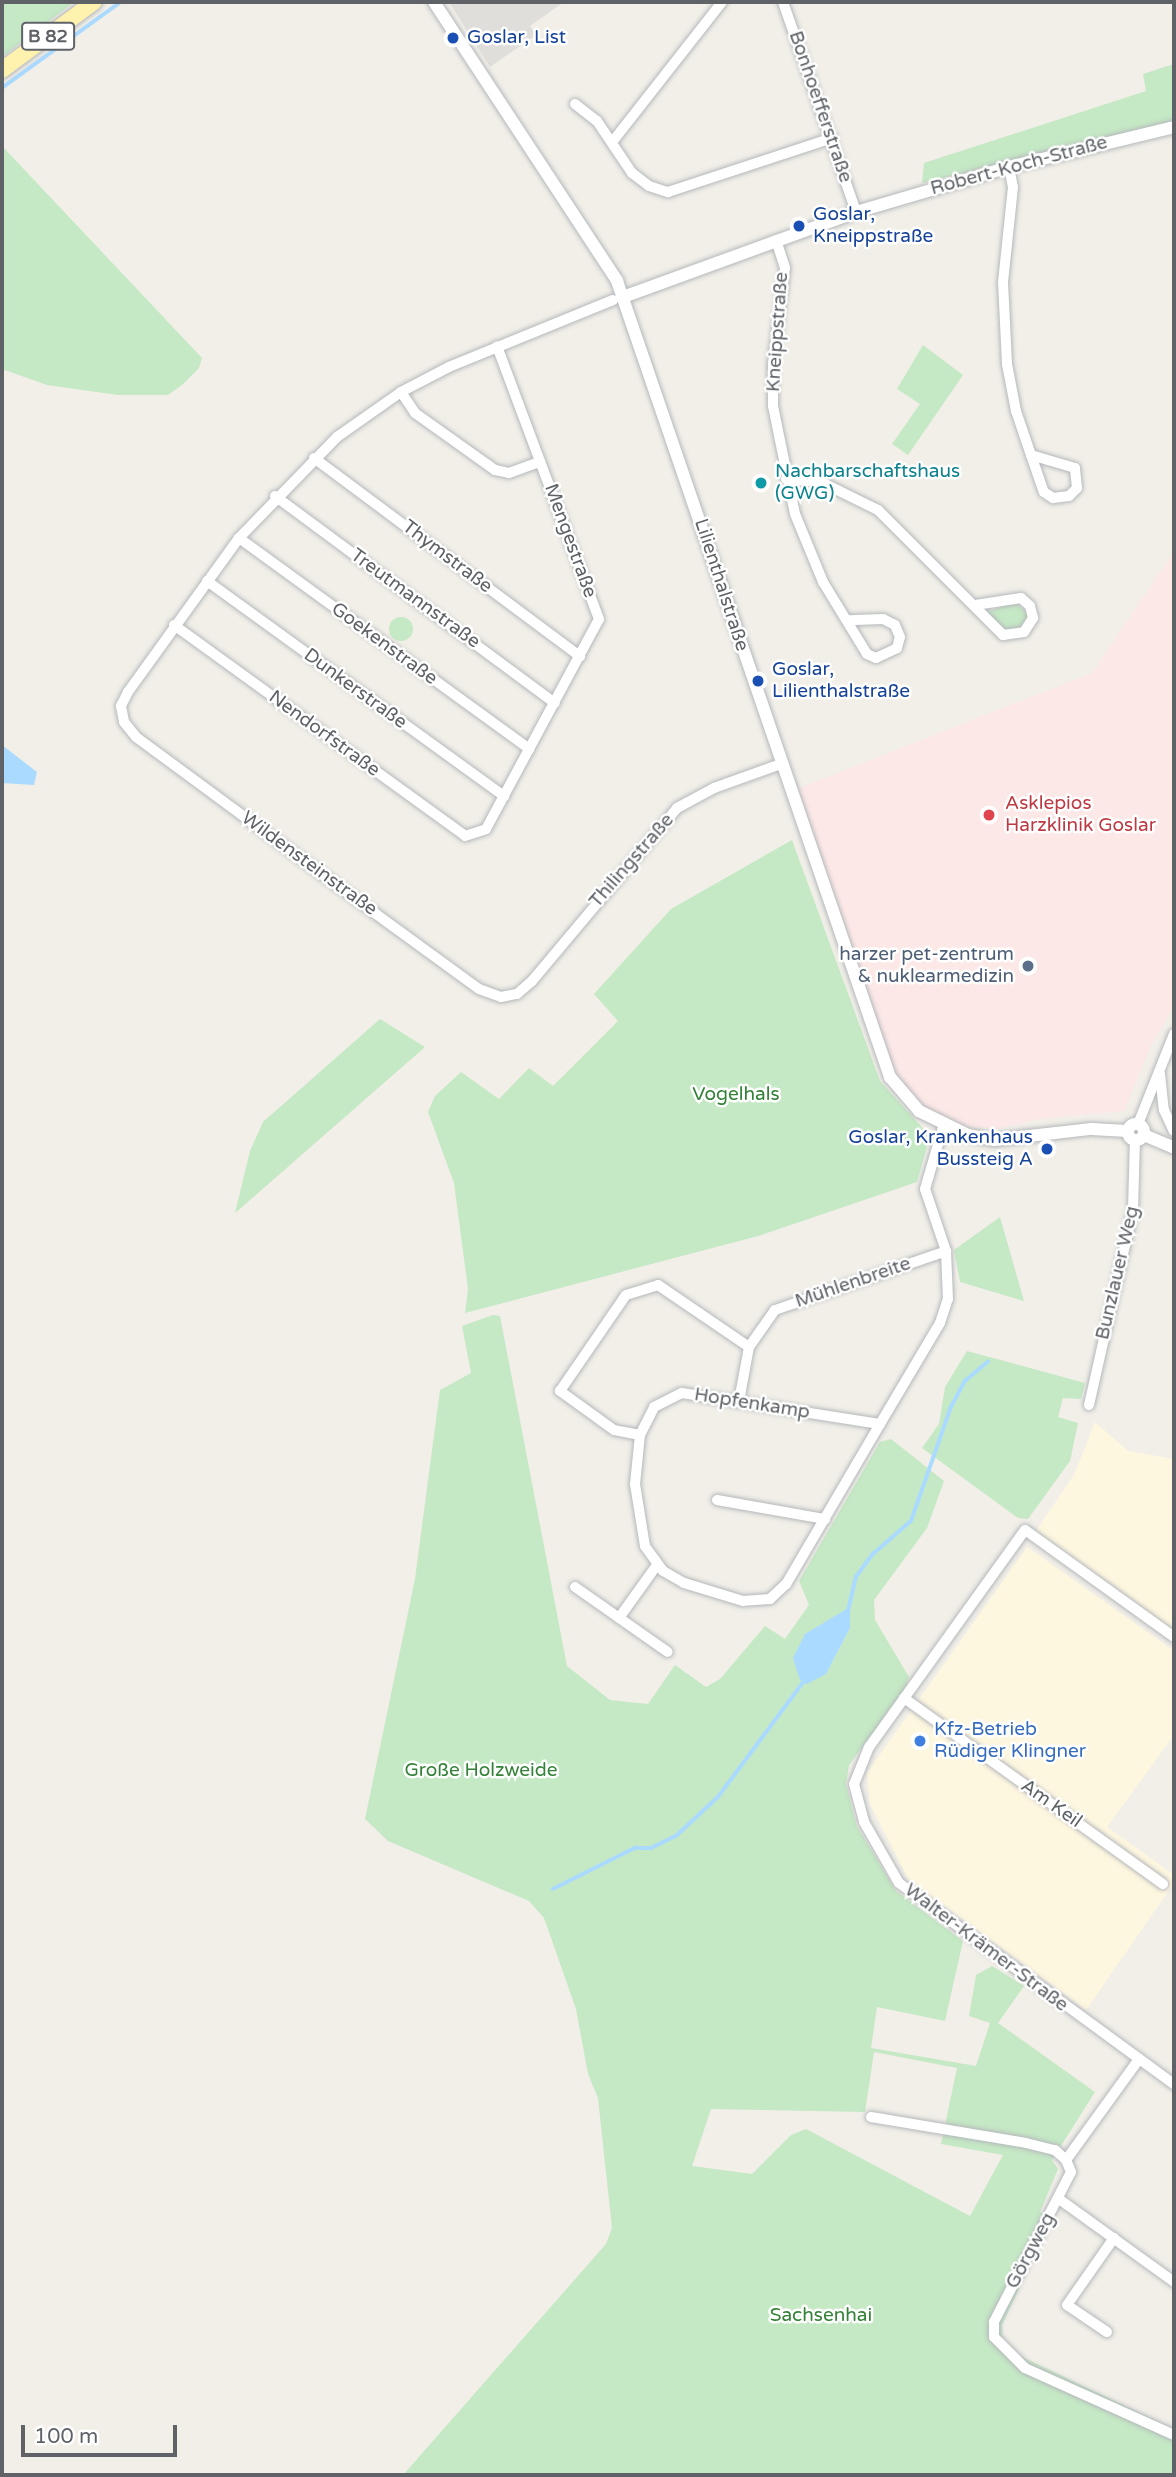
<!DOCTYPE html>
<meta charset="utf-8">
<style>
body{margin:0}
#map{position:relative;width:1176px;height:2477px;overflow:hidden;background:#f1efe8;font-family:"Varela Round",sans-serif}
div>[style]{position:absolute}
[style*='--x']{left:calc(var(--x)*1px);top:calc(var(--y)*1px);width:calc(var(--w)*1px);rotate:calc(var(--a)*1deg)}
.commercial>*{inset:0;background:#fef7e0}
.industrial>*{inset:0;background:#e0deda}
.medical>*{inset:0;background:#fce8e6}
.green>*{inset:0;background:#c5e8c5}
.round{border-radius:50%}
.water>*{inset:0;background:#aadaff}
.stream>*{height:3.5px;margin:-1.75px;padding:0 1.75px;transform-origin:1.75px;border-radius:1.75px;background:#aadaff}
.roads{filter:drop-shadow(0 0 2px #b5b8bc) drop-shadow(0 0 2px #b5b8bc)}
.minor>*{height:10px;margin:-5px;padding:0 5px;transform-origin:5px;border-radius:5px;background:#fff}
.tertiary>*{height:12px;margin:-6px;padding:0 6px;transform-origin:6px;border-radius:6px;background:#fff}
.tertiary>.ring{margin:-6px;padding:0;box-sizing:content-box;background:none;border:12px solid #fff;border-radius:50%}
.primary>*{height:16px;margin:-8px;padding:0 8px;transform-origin:8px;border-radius:8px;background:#fff2af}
.dots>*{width:19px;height:19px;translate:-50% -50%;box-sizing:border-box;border:4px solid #fff;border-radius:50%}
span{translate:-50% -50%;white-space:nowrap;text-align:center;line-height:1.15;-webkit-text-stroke:5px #fff;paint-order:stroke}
.shield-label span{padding:2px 5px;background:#fff;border:2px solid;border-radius:5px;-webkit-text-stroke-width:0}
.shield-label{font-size:18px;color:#5f6368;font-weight:700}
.transit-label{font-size:19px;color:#164399}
.left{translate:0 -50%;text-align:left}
.right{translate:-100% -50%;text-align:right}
.street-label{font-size:19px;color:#5f6368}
.culture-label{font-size:19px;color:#0d838f}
.health-label{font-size:19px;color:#be3a42}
.service-label{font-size:19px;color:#4e5e75}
.park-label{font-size:19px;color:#348238}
.shop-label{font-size:19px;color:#366cbe}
.frame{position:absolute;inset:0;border:4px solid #5f6368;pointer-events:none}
.scale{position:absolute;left:21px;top:2425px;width:156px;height:32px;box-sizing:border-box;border:4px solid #5f6368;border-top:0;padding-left:9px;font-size:21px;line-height:24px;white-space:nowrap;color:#5f6368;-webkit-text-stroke:5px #fff;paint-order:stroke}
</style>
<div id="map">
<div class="commercial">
<i style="clip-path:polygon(1095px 1422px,1128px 1451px,1174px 1459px,1174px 1630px,1036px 1531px,1075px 1473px)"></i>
<i style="clip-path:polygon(1027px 1547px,1174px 1651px,1174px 1735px,1107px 1827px,1174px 1875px,1174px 1883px,1086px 2010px,909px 1880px,870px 1804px,867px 1773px)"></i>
</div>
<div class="industrial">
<i style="clip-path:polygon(449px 2px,564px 2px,530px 26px,536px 35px,490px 67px)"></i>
</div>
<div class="medical">
<i style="clip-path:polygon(1174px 551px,1174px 1006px,1151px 1046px,1124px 1111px,1039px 1119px,995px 1129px,948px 1124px,921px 1106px,890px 1070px,797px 789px,1092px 673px)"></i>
</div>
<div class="green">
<i style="clip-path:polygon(2px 2px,74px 2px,2px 57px)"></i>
<i style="clip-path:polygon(1174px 64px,1174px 121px,922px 183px,924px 163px,1146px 91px,1143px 74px)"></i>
<i style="clip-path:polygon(2px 146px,202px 358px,199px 368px,182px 385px,168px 395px,118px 395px,47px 385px,2px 369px)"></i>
<i style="clip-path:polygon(923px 345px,963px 375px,908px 455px,892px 444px,920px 404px,897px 389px)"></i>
<i style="clip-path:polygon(1015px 602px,1028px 614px,1022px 629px,1008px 632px,987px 612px)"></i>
<i class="round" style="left:389px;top:617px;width:24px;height:24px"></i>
<i style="clip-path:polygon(792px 840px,880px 1081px,930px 1136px,917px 1182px,758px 1236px,465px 1313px,468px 1289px,454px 1183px,428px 1112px,435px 1096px,461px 1072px,499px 1099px,529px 1068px,553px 1086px,618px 1021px,594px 994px,671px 909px)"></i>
<i style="clip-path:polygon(380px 1019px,425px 1047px,235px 1213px,250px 1151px,263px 1122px)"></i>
<i style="clip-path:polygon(1000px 1217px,1024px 1301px,960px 1282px,954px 1250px)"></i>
<i style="clip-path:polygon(evenodd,493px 1315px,500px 1316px,567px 1666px,610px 1700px,648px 1704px,675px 1665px,706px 1687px,720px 1679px,765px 1626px,785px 1639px,809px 1605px,799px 1581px,880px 1442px,891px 1439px,944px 1481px,927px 1528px,874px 1600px,875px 1620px,909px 1677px,905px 1690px,849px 1765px,846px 1784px,857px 1826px,896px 1891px,963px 1941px,945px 2021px,877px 2007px,871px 2048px,976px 2066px,990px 2023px,969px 2016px,976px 1975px,992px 1966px,1024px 1986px,998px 2023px,1095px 2092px,1052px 2160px,1058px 2169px,1040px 2212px,1053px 2217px,1002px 2325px,1003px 2342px,1014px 2353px,1174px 2429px,1174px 2475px,403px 2475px,606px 2244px,612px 2228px,598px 2098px,588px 2074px,576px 2009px,544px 1918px,529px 1901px,388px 1841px,365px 1819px,415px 1579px,440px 1390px,471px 1373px,462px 1326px,493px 1315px,850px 1608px,850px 1628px,826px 1674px,805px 1634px,850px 1608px,493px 1315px,874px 2052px,957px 2068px,941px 2144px,1003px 2155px,970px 2216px,806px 2129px,791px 2135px,752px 2174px,692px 2166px,711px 2109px,865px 2112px,874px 2052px)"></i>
<i style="clip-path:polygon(967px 1351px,1085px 1383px,1081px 1399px,1063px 1398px,1058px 1417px,1078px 1423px,1070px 1461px,1028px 1519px,1018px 1518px,922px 1448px,939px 1424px,945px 1387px)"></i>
</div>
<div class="water">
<i style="clip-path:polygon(2px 745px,37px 772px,34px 785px,2px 783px)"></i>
<i style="clip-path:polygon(850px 1607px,850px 1628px,826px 1674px,807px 1684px,800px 1680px,793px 1658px,805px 1634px)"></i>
</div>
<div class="stream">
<i style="--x:2;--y:88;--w:147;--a:-35.9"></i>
<i style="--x:848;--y:1611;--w:35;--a:-77"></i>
<i style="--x:856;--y:1577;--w:29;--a:-54"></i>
<i style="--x:873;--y:1554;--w:50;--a:-41"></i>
<i style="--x:911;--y:1521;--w:121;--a:-70.7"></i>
<i style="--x:951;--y:1407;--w:30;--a:-62"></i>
<i style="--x:965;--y:1381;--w:30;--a:-40"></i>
<i style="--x:553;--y:1889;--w:92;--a:-26.6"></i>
<i style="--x:635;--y:1848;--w:16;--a:0"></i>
<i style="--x:651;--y:1848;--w:28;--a:-26"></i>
<i style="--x:676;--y:1836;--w:57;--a:-42.9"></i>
<i style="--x:718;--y:1797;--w:146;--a:-53.4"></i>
</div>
<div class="roads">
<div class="minor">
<i style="--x:783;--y:2;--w:222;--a:70.8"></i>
<i style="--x:575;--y:104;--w:28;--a:38"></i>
<i style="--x:597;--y:121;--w:63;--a:56.1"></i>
<i style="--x:632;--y:173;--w:21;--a:37"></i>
<i style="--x:649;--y:186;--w:20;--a:18"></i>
<i style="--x:668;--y:192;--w:173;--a:-18.2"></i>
<i style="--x:613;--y:141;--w:177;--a:-51.9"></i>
<i style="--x:1009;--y:167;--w:20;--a:79"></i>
<i style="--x:1013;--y:187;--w:96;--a:96"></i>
<i style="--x:1003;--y:282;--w:82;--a:87.2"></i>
<i style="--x:1007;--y:364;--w:48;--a:79.2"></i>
<i style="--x:1016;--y:411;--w:46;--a:71.2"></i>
<i style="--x:1031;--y:455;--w:39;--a:71"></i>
<i style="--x:1044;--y:492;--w:11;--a:34"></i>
<i style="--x:1053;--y:498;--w:16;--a:-7"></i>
<i style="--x:1069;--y:496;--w:11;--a:-45"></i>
<i style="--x:1077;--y:488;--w:20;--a:-96"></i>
<i style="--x:1075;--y:468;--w:46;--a:-163.5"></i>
<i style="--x:776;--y:240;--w:29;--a:72"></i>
<i style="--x:785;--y:268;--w:98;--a:97.1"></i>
<i style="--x:773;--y:365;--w:41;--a:90"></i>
<i style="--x:773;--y:406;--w:110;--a:78.5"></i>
<i style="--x:795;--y:514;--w:74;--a:67.6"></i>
<i style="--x:823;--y:582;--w:84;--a:58.6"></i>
<i style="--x:867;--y:654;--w:10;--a:24"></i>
<i style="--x:876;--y:658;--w:23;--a:-25"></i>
<i style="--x:897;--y:648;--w:11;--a:-75"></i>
<i style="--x:900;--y:637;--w:13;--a:-113"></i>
<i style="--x:895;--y:625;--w:13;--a:-153"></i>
<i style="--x:883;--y:619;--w:35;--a:178"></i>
<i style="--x:613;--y:300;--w:177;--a:157.8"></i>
<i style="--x:449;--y:367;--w:54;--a:152.5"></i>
<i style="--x:401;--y:392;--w:78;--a:144.9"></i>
<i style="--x:337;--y:437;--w:141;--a:134.1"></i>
<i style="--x:239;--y:538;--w:190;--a:125.8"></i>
<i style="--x:128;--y:692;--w:16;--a:117"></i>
<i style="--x:121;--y:706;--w:16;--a:79"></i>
<i style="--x:124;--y:722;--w:19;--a:51"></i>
<i style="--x:136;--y:737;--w:298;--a:36.4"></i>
<i style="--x:376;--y:914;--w:127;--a:36.1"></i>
<i style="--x:479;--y:989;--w:23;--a:20"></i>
<i style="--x:501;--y:997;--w:16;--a:-11"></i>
<i style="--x:517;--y:994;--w:20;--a:-41"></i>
<i style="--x:532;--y:981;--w:226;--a:-50"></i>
<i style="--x:677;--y:808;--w:42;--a:-28.4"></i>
<i style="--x:714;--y:788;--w:71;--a:-19.7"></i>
<i style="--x:401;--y:392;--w:25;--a:56"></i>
<i style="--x:415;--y:413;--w:98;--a:35.5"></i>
<i style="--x:495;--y:470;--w:14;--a:12"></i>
<i style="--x:509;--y:473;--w:33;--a:-20"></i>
<i style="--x:314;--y:458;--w:332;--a:36.7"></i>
<i style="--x:786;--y:479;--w:35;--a:5"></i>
<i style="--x:821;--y:482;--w:64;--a:26.2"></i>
<i style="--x:878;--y:510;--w:177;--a:45"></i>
<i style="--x:1003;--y:635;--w:21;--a:-8"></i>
<i style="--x:1024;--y:632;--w:17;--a:-57"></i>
<i style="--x:1033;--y:618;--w:12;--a:-104"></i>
<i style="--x:1030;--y:606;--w:12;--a:-138"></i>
<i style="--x:1021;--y:598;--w:46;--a:171.2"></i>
<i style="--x:275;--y:496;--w:348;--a:36.5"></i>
<i style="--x:239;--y:538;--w:359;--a:36"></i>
<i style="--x:207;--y:581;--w:367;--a:35.9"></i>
<i style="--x:174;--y:625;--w:359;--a:35.9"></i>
<i style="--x:465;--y:836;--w:22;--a:-18"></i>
<i style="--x:486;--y:829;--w:238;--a:-61.7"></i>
<i style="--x:599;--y:619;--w:291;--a:-110.5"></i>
<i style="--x:1160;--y:1074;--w:36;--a:84"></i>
<i style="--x:1164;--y:1110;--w:23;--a:65"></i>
<i style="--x:1138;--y:1124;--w:97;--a:-68.2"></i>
<i style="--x:682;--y:1393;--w:200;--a:8.9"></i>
<i style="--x:880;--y:1424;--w:186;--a:120.4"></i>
<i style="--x:786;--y:1584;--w:22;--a:137"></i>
<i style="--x:770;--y:1599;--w:27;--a:176"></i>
<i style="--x:743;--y:1601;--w:62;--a:-163"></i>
<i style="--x:684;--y:1583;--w:24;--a:-150"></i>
<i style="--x:663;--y:1571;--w:31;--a:-126"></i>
<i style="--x:645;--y:1546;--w:63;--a:-99.2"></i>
<i style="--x:635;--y:1484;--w:49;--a:-84.2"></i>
<i style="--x:640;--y:1435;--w:31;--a:-63"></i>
<i style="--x:654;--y:1407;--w:31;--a:-27"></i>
<i style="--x:739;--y:1401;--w:55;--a:-79.5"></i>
<i style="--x:749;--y:1347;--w:45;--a:-54.9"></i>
<i style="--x:775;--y:1310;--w:181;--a:-19"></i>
<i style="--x:1089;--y:1405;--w:200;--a:-77.3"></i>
<i style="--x:1133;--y:1210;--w:70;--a:-88.4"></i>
<i style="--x:880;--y:1424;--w:117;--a:-59.3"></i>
<i style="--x:940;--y:1323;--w:25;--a:-72"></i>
<i style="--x:948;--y:1299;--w:48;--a:-92.4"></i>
<i style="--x:946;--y:1251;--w:65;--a:-108.7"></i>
<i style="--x:925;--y:1189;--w:65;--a:-73.8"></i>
<i style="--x:640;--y:1435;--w:26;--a:-169"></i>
<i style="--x:614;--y:1430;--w:67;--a:-144.2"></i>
<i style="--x:560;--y:1391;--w:116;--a:-55.5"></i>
<i style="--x:626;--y:1295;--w:34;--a:-17"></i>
<i style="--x:658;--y:1285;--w:110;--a:34.3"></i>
<i style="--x:717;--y:1500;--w:110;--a:10"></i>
<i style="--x:575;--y:1587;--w:113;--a:35"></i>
<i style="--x:619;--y:1618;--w:65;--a:-54.4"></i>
<i style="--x:1174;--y:1637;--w:183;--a:-144.3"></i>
<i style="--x:1025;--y:1530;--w:267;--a:125.7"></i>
<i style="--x:869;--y:1747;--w:40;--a:112"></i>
<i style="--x:854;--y:1784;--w:39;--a:75"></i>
<i style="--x:864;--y:1822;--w:70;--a:60.2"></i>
<i style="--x:899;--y:1883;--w:341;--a:36.2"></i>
<i style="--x:904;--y:1698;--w:319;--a:35.7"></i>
<i style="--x:871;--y:2117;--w:157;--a:9.5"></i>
<i style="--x:1026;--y:2143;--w:30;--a:14"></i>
<i style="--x:1055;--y:2150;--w:15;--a:42"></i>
<i style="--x:1066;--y:2160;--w:13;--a:67"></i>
<i style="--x:1071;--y:2172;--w:169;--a:117.2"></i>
<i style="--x:994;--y:2322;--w:15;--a:90"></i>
<i style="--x:994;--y:2337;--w:44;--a:45"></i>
<i style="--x:1025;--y:2368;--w:163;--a:24.2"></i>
<i style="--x:1066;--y:2160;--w:125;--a:-54.1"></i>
<i style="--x:1059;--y:2199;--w:142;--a:35.8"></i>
<i style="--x:1107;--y:2332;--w:48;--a:-146"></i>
<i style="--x:1067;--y:2305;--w:82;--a:-55"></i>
</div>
<div class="tertiary">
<i style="--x:434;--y:2;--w:334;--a:56.7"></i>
<i style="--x:617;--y:281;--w:842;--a:71.07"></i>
<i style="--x:890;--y:1077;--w:45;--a:49.5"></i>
<i style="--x:919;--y:1111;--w:55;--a:26.1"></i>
<i style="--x:968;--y:1135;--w:26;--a:11"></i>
<i style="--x:994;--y:1140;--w:98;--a:-6.5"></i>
<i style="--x:1091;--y:1129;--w:37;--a:3"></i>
<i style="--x:623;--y:297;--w:248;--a:-20"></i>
<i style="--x:856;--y:212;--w:159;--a:-16.4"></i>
<i style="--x:1009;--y:167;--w:170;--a:-13.6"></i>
<i class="ring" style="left:1128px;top:1124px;width:4px;height:4px"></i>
<i style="--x:1144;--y:1135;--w:33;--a:23"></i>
</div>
<div class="primary">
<i style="--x:2;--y:70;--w:114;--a:-36.5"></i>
</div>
</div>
<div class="dots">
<i style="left:453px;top:38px;background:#1a4fb4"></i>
<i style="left:799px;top:226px;background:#1a4fb4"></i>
<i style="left:761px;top:483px;background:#0f9aa8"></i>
<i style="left:758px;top:681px;background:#1a4fb4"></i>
<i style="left:989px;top:815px;background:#e0444e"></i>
<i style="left:1028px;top:966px;background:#5c6f8a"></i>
<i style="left:1047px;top:1149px;background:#1a4fb4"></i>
<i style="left:920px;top:1741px;background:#3f7fe0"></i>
</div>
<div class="shield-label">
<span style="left:48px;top:36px">B 82</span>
</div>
<div class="transit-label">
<span class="left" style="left:467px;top:38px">Goslar, List</span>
<span class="left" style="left:813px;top:226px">Goslar,<br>Kneippstraße</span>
<span class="left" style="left:772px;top:681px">Goslar,<br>Lilienthalstraße</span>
<span class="right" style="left:1033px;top:1149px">Goslar, Krankenhaus<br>Bussteig A</span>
</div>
<div class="street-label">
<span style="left:820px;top:107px;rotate:71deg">Bonhoefferstraße</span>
<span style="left:1019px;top:166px;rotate:-15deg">Robert-Koch-Straße</span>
<span style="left:778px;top:332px;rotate:-86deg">Kneippstraße</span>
<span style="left:570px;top:541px;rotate:70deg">Mengestraße</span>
<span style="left:447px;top:557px;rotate:37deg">Thymstraße</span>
<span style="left:721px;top:585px;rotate:72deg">Lilienthalstraße</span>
<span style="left:415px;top:599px;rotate:36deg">Treutmannstraße</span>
<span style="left:384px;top:644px;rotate:36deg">Goekenstraße</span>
<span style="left:355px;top:689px;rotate:36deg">Dunkerstraße</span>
<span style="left:324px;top:734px;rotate:36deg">Nendorfstraße</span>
<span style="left:632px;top:861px;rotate:-49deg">Thilingstraße</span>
<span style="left:309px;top:864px;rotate:36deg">Wildensteinstraße</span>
<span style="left:1118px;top:1273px;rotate:-77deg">Bunzlauer Weg</span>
<span style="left:853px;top:1283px;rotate:-19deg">Mühlenbreite</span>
<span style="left:752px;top:1404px;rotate:9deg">Hopfenkamp</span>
<span style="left:1051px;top:1804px;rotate:35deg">Am Keil</span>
<span style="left:986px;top:1948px;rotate:37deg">Walter-Krämer-Straße</span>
<span style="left:1031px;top:2251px;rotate:-62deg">Görgweg</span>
</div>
<div class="culture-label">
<span class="left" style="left:775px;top:483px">Nachbarschaftshaus<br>(GWG)</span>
</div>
<div class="health-label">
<span class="left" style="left:1005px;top:815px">Asklepios<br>Harzklinik Goslar</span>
</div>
<div class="service-label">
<span class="right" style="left:1014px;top:966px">harzer pet-zentrum<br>&amp; nuklearmedizin</span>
</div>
<div class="park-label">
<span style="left:736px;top:1095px">Vogelhals</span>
<span style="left:481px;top:1771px">Große Holzweide</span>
<span style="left:821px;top:2316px">Sachsenhai</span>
</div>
<div class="shop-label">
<span class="left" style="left:934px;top:1741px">Kfz-Betrieb<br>Rüdiger Klingner</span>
</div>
<div class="frame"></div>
<div class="scale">100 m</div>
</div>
